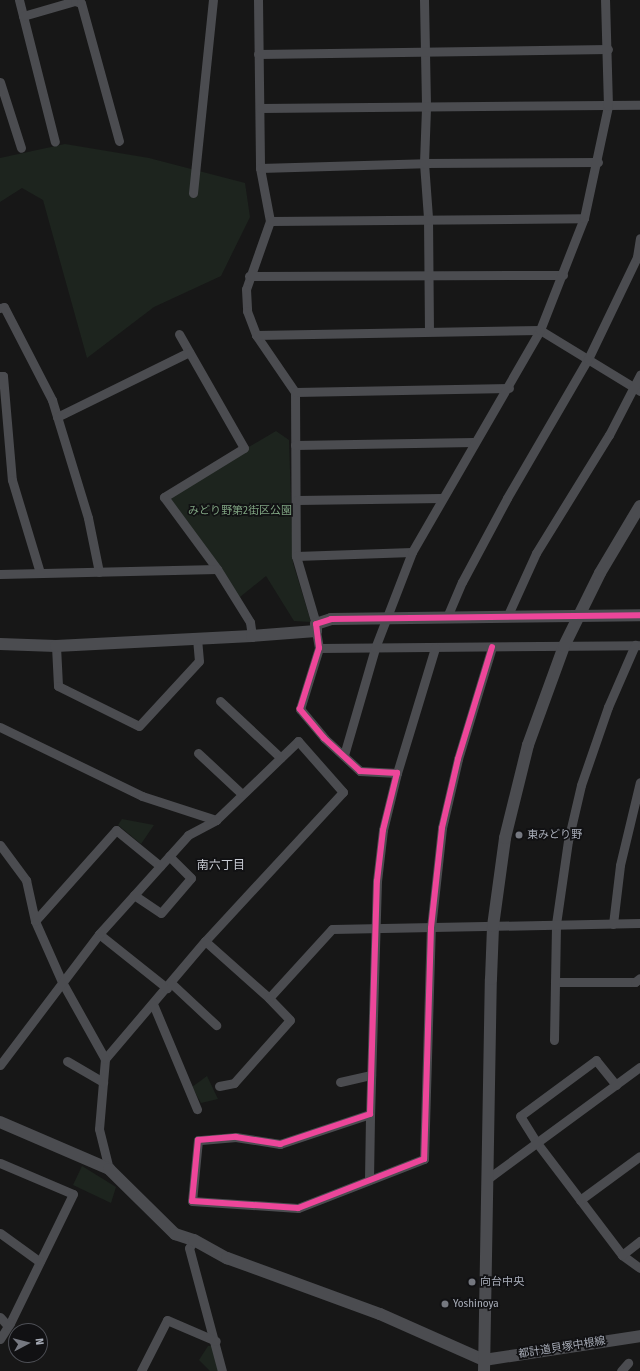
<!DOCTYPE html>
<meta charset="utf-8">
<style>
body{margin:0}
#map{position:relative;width:640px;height:1371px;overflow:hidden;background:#171717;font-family:"Fira Sans Condensed","Noto Sans JP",sans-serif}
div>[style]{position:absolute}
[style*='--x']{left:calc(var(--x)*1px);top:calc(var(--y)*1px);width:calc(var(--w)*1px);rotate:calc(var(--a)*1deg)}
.green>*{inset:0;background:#1d241e}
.minor>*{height:9px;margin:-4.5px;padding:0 4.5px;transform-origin:4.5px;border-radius:4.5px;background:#4b4c50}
.tertiary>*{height:12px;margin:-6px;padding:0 6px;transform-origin:6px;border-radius:6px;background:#4b4c50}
.cycleway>*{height:6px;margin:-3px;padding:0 3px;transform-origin:3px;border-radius:3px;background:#ed469a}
.dots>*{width:11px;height:11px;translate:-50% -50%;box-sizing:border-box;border:2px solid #111113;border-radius:50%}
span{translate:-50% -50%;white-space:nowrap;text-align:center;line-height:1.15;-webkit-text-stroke:3.5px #111113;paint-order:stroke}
.park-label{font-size:11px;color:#7fa381}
.poi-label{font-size:11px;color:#a8adb8}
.left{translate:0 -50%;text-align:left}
.street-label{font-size:11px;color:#a8adb8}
.neighbourhood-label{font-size:12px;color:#c9ccd4}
.north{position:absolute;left:8px;top:1323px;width:40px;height:40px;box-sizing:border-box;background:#111113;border:1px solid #4d4f55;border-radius:50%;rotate:83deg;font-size:11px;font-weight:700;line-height:16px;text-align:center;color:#a8adb8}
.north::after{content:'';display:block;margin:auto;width:14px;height:18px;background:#757880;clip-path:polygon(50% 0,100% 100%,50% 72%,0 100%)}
</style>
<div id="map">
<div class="green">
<i style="clip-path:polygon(65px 144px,149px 158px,245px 183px,250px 217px,221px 276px,154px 307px,87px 358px,43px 200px,22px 188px,0 202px,0 158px)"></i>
<i style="clip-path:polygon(276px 431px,289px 440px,293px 563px,311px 622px,294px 621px,266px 576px,240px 597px,235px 595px,167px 495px)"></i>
<i style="clip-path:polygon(122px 819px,154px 825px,141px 844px,118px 825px)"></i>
<i style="clip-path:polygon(207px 1076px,218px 1099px,201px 1103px,192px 1087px)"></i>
<i style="clip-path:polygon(82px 1166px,116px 1187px,111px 1203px,73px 1185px)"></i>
<i style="clip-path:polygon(208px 1346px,214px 1346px,220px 1371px,210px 1371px,199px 1360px)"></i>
</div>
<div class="minor">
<i style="--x:19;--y:0;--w:146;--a:75.8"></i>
<i style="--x:258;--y:0;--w:168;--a:89.3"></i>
<i style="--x:260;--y:168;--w:54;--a:79.3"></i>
<i style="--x:270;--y:221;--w:72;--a:109.4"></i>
<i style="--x:246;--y:289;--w:22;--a:87"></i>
<i style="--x:247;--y:311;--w:26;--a:69"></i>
<i style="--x:256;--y:335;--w:69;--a:55.6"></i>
<i style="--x:295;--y:392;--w:164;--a:89.7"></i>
<i style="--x:296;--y:556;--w:71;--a:73.6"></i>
<i style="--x:424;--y:0;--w:108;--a:88.9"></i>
<i style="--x:426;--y:108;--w:55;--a:92.1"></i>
<i style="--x:424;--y:163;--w:55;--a:85.8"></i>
<i style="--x:428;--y:218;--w:113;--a:89.5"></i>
<i style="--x:23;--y:16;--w:54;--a:-16.1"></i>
<i style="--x:75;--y:1;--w:6;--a:18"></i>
<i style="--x:81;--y:3;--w:143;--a:74.6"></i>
<i style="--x:258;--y:54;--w:350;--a:-0.8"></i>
<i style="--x:0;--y:82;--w:69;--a:72.3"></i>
<i style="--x:260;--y:108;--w:380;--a:-0.5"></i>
<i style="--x:260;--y:168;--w:164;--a:-1.7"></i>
<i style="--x:424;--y:163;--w:174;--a:-0.3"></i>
<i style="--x:193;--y:193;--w:194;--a:-84.1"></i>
<i style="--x:270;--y:221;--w:314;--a:-0.5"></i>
<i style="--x:249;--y:276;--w:314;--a:-0.2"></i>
<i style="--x:0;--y:308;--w:4;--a:-14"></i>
<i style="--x:4;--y:307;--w:105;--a:62.7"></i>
<i style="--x:52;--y:400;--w:123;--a:73"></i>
<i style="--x:88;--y:518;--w:55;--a:78.5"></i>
<i style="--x:179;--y:334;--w:131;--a:60.3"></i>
<i style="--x:244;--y:448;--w:94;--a:148.5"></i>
<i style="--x:164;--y:497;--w:89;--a:53.6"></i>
<i style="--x:217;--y:569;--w:62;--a:58.1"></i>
<i style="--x:250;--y:622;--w:14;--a:82"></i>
<i style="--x:256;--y:335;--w:284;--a:-1"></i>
<i style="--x:540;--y:330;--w:117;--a:31.4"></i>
<i style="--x:0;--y:376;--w:3;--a:0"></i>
<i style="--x:3;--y:376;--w:104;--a:85.1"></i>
<i style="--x:12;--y:480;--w:97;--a:73.2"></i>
<i style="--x:295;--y:392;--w:214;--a:-1.1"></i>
<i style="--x:57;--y:417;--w:147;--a:-26.2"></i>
<i style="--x:295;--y:445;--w:179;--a:-1"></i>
<i style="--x:297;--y:500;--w:145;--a:-0.8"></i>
<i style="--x:296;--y:556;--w:116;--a:-2"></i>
<i style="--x:0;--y:574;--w:217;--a:-1.3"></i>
<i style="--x:447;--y:617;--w:38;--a:-67"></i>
<i style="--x:462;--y:582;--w:95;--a:-61.8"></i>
<i style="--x:507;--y:498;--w:161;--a:-59.8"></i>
<i style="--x:588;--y:359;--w:113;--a:-64.3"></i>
<i style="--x:637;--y:257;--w:19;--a:-81"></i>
<i style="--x:507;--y:617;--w:70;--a:-65.6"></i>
<i style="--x:536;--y:553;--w:139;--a:-58.3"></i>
<i style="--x:609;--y:435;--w:68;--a:-62.7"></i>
<i style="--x:316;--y:631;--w:17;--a:80"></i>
<i style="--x:319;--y:648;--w:64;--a:107.3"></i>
<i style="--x:300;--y:709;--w:38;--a:50"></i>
<i style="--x:324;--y:738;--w:49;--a:42.5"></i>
<i style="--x:360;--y:771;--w:37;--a:3"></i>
<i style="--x:397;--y:773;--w:59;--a:103.8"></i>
<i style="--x:383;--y:830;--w:51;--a:96.7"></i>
<i style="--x:377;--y:881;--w:233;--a:91.7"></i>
<i style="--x:370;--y:1114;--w:95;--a:161.6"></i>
<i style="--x:280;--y:1144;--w:45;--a:-171"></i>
<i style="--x:236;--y:1137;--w:38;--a:175"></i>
<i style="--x:198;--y:1140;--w:61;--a:95.6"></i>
<i style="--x:192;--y:1201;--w:106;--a:3.8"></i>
<i style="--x:298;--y:1208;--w:135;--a:-21.3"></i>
<i style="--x:424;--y:1159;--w:231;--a:-88.3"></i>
<i style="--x:431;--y:928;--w:101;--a:-83.7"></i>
<i style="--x:442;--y:828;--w:71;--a:-76.9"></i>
<i style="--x:458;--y:759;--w:117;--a:-73.1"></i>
<i style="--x:56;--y:646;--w:40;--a:87.1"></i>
<i style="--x:58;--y:686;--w:90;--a:26.3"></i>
<i style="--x:139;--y:726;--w:88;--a:-47.3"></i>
<i style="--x:199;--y:661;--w:23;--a:-95"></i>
<i style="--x:319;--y:648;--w:320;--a:-0.5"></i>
<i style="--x:220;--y:701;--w:83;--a:43.1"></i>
<i style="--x:0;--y:727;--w:158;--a:25.9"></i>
<i style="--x:142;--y:796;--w:78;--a:18"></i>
<i style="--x:216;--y:820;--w:114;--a:-43.9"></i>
<i style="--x:298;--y:741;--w:68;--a:48.6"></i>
<i style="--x:343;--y:792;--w:203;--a:132.8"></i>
<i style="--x:205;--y:941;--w:155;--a:130.3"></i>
<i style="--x:105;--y:1059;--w:70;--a:94.9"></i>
<i style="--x:99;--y:1129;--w:41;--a:76"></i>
<i style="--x:198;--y:753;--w:60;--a:43"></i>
<i style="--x:344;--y:755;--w:111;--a:-73.8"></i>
<i style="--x:375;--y:648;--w:103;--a:-68.9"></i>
<i style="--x:412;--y:552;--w:256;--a:-60"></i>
<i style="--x:540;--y:330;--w:120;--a:-68.6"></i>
<i style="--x:584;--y:218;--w:115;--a:-77.9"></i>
<i style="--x:608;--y:106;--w:106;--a:-91.6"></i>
<i style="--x:397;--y:773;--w:131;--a:-73.1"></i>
<i style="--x:0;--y:845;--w:44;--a:53.4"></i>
<i style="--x:26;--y:880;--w:42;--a:77.6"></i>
<i style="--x:35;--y:921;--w:67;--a:66.1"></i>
<i style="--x:62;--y:982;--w:88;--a:60.8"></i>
<i style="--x:134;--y:895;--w:32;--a:34"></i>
<i style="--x:161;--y:913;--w:46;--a:-49.4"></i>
<i style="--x:191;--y:878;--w:31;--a:-135"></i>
<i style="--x:35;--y:921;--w:122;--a:-48.3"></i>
<i style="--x:116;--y:830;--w:57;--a:39.3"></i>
<i style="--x:613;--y:924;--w:59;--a:-83.2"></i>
<i style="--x:620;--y:865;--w:85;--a:-76.5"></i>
<i style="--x:99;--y:934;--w:87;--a:38.5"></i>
<i style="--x:205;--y:941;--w:86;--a:41.7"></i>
<i style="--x:555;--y:982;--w:80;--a:0"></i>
<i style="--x:635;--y:982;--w:6;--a:-39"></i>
<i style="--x:171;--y:983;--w:62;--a:43"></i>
<i style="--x:153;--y:1004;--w:114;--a:67.3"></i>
<i style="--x:554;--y:1040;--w:116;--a:-89"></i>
<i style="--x:556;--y:924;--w:84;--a:-81.8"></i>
<i style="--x:568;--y:841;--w:57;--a:-76.9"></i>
<i style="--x:581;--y:785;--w:83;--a:-70.9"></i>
<i style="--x:608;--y:707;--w:68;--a:-66.5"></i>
<i style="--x:67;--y:1061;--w:42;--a:30.3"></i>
<i style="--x:0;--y:1065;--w:164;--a:-52.9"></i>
<i style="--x:99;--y:934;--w:133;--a:-48"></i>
<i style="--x:188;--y:835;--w:32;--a:-28"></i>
<i style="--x:340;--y:1082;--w:32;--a:-13"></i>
<i style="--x:616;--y:1085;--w:32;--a:-129"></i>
<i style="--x:596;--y:1060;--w:94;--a:143.6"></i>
<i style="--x:520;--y:1116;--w:32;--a:58"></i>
<i style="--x:537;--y:1143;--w:141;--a:52.8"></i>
<i style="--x:622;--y:1255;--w:22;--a:36"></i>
<i style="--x:219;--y:1086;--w:15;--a:-11"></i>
<i style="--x:234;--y:1083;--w:84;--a:-48.4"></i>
<i style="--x:290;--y:1020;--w:30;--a:-134"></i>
<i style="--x:269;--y:998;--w:93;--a:-47.6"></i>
<i style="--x:332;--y:929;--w:308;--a:-1.1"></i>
<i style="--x:0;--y:1163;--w:79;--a:23"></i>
<i style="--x:73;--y:1194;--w:144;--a:116"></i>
<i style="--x:10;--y:1323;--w:19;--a:122"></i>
<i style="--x:369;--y:1180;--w:66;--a:-89.1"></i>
<i style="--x:486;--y:1180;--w:191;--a:-36.3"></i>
<i style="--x:580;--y:1200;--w:74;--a:-36.3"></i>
<i style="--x:0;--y:1233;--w:49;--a:35.9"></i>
<i style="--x:194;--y:1240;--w:9;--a:122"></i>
<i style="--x:189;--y:1248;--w:127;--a:75"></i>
<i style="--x:622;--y:1255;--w:23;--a:-38"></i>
<i style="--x:0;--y:1317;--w:12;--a:48"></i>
<i style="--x:141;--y:1371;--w:57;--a:-63"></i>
<i style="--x:167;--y:1320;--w:53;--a:23.2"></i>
<i style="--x:621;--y:1371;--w:11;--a:-49"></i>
</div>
<div class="tertiary">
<i style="--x:0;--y:644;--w:56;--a:2"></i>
<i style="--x:56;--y:646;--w:196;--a:-2.9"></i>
<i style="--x:252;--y:636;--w:64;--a:-4.5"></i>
<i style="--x:316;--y:631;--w:7;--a:-90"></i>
<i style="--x:316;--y:624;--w:16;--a:-18"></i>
<i style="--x:331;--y:619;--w:309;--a:-0.7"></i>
<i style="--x:0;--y:1122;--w:119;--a:23.3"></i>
<i style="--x:109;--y:1169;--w:93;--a:44.6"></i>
<i style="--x:175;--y:1234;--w:20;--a:18"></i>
<i style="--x:194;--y:1240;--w:38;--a:29"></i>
<i style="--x:227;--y:1258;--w:163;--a:20.1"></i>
<i style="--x:380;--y:1314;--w:114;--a:23.9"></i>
<i style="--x:484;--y:1360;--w:158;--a:-8.7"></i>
<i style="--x:484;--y:1371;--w:392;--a:-89"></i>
<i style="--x:491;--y:979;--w:53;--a:-87.8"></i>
<i style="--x:493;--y:926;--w:89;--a:-82.2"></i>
<i style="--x:505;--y:838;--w:96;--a:-76.1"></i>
<i style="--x:528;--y:745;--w:105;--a:-70"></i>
<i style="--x:564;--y:646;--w:81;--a:-63.7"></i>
<i style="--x:600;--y:573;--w:78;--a:-59.2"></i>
</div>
<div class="cycleway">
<i style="--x:492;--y:647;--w:117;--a:106.9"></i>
<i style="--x:458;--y:759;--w:71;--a:103.1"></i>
<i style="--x:442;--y:828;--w:101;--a:96.3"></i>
<i style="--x:431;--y:928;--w:231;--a:91.7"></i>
<i style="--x:424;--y:1159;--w:135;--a:158.7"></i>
<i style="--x:298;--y:1208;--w:106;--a:-176.2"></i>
<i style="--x:192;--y:1201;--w:61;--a:-84.4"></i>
<i style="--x:198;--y:1140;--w:38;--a:-5"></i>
<i style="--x:236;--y:1137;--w:45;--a:9"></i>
<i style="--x:280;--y:1144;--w:95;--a:-18.4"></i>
<i style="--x:370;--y:1114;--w:233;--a:-88.3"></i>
<i style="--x:377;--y:881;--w:51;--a:-83.3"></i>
<i style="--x:383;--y:830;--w:59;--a:-76.2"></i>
<i style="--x:397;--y:773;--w:37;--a:-177"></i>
<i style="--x:360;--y:771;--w:49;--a:-137.5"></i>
<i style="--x:324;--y:738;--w:38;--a:-130"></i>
<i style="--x:300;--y:709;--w:64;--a:-72.7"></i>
<i style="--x:319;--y:648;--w:24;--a:-97"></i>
<i style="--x:316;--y:624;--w:16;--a:-18"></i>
<i style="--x:331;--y:619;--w:309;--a:-0.7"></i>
</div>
<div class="dots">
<i style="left:519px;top:835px;background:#757880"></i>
<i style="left:472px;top:1282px;background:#757880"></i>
<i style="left:445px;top:1304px;background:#757880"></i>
</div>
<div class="park-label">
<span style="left:240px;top:511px">みどり野第2街区公園</span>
</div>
<div class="poi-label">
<span class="left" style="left:527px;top:835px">東みどり野</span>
<span class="left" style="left:480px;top:1282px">向台中央</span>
<span class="left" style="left:453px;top:1304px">Yoshinoya</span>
</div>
<div class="street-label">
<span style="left:562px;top:1348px;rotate:-9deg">都計道貝塚中根線</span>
</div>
<div class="neighbourhood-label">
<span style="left:221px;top:866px">南六丁目</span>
</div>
<div class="north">N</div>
</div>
